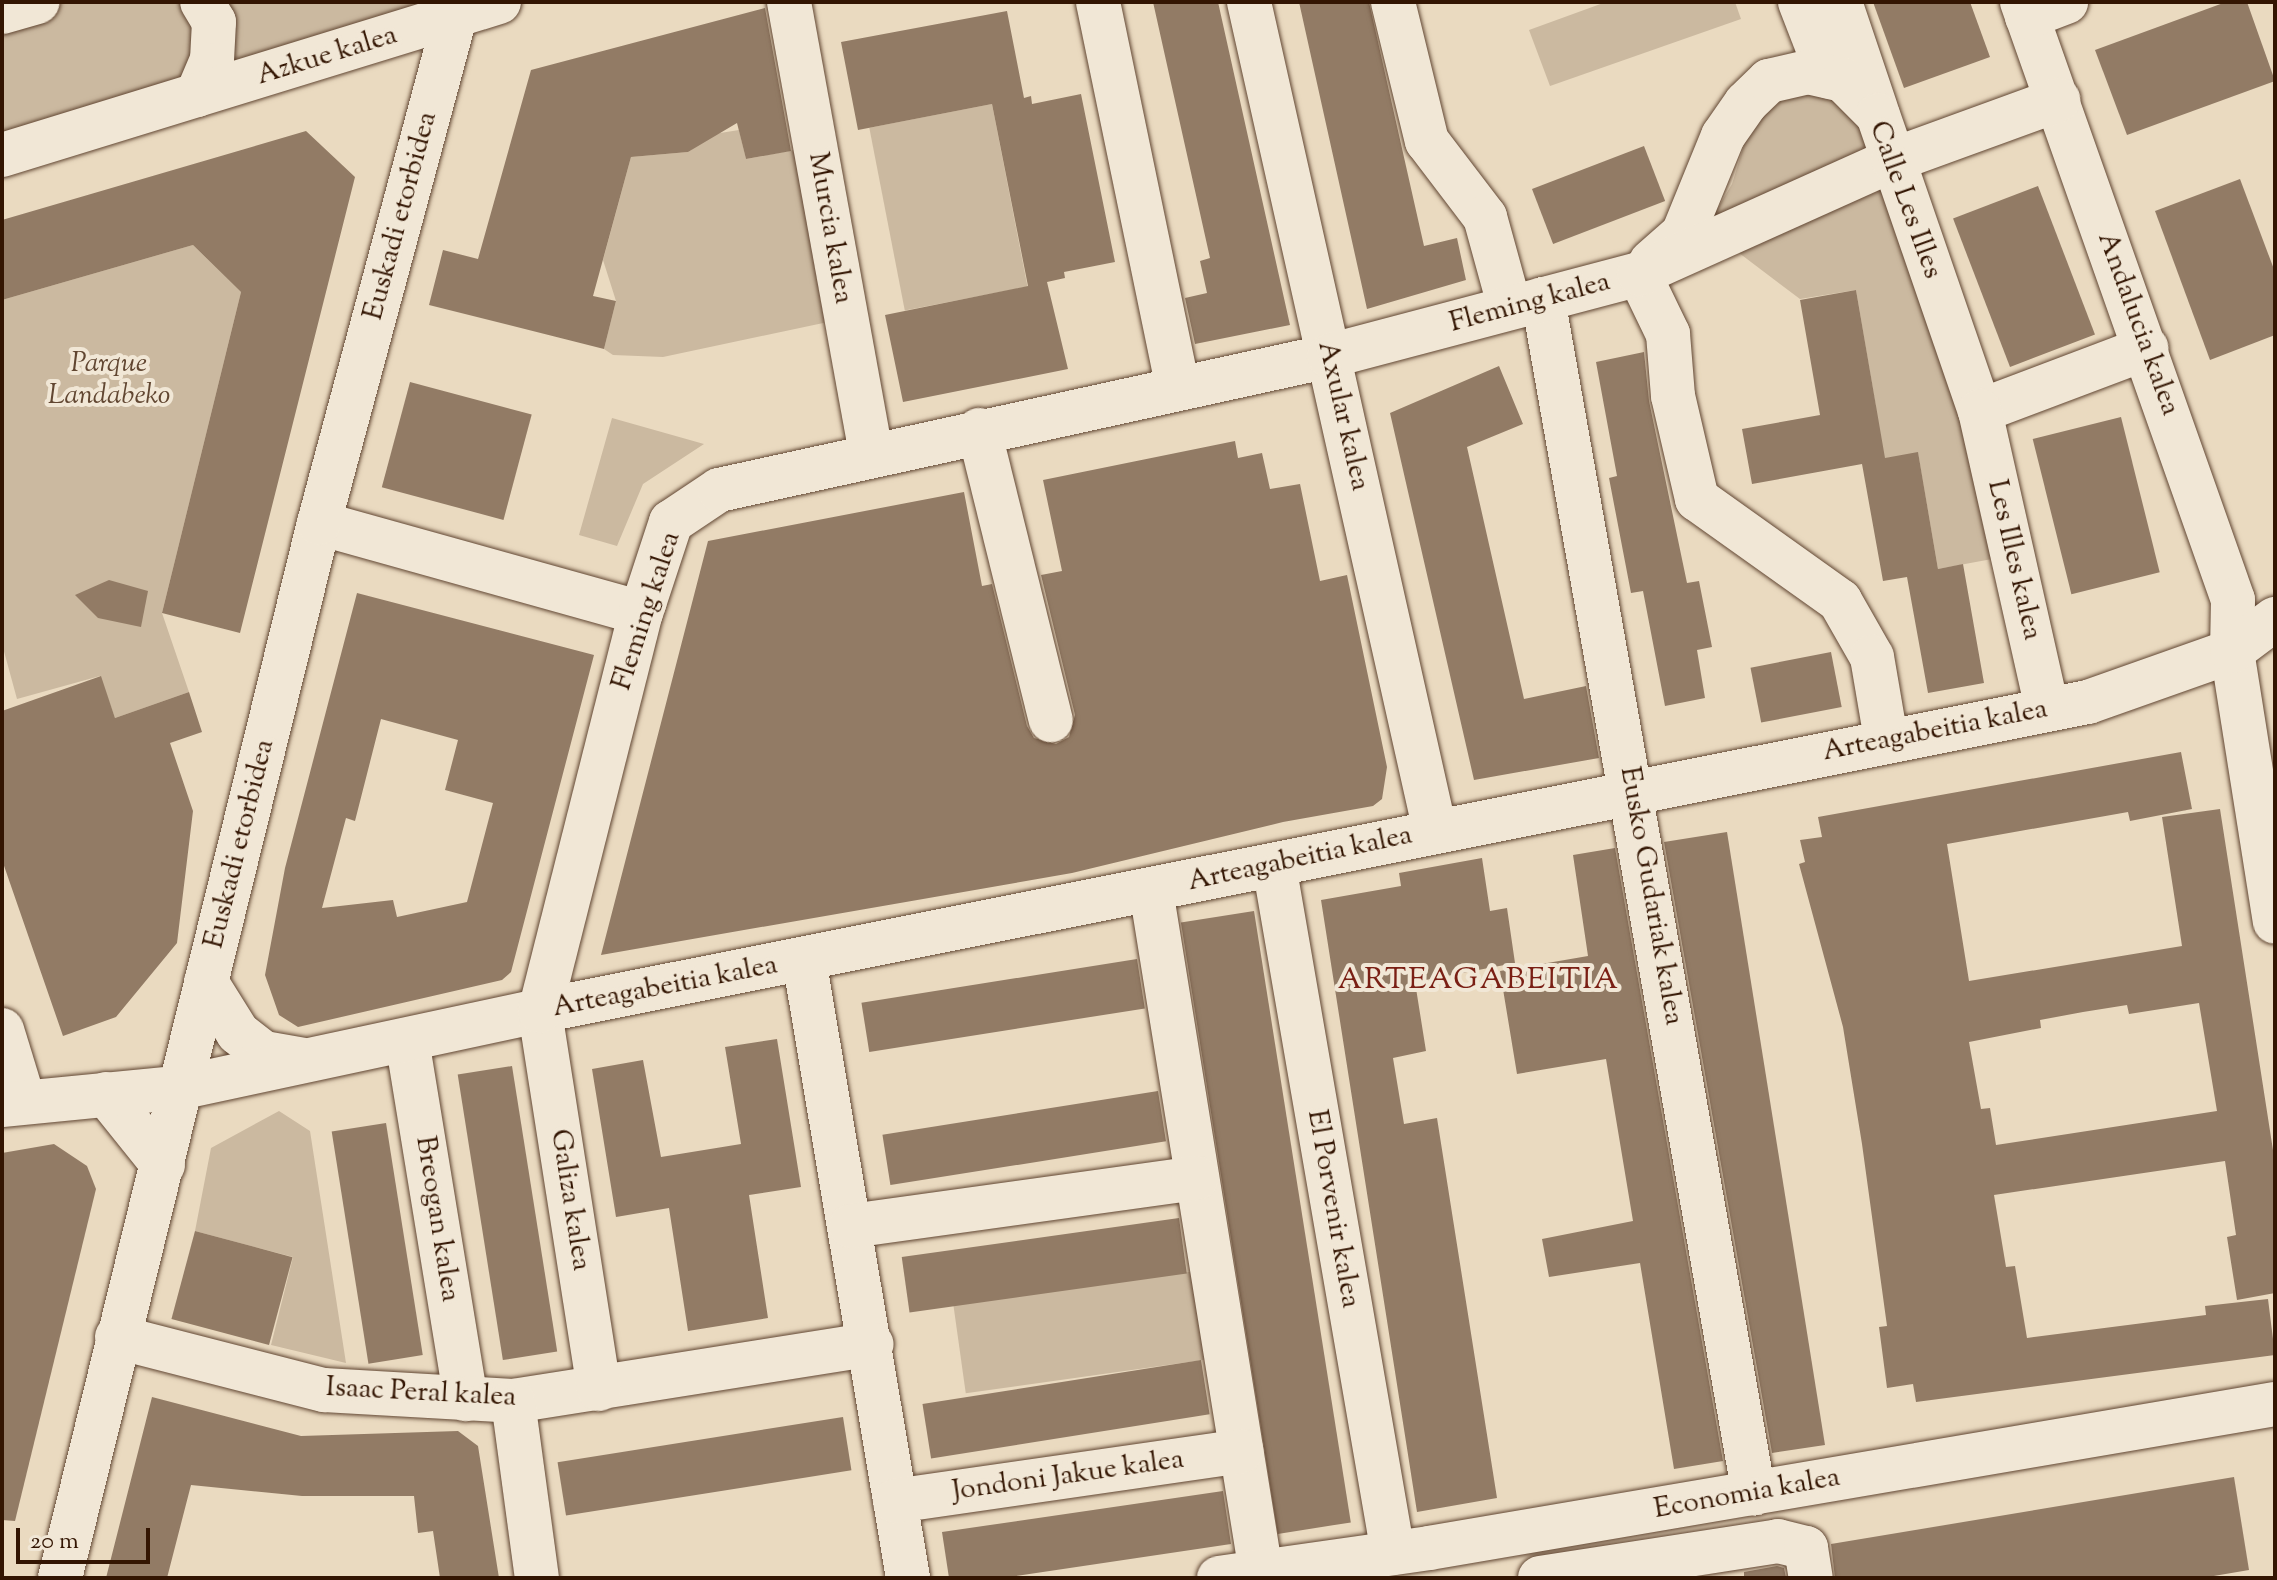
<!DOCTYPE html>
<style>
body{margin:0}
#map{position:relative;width:2277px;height:1580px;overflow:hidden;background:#eadac0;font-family:"Sorts Mill Goudy",serif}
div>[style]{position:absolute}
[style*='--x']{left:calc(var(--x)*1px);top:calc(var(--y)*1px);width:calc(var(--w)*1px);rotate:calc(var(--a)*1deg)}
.green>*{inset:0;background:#cbb9a0;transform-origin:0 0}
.building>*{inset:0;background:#927b65;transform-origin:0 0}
.roads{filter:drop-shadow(0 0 2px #614632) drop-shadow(0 0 2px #614632)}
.minor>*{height:44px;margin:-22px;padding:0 22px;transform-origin:22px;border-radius:22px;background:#f1e7d6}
span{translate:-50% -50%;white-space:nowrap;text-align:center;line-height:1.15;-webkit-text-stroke:8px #f1e7d6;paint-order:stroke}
.street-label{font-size:28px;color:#331502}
.park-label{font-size:28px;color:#614631;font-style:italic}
.neighbourhood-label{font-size:30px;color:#7a1f14;letter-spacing:2px}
.frame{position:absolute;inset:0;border:4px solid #331502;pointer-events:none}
.scale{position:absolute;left:16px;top:1528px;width:134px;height:36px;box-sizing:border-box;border:4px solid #331502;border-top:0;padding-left:10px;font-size:24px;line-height:28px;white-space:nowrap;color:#331502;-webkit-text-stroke:6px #f1e7d6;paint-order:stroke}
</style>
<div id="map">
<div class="green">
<i style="clip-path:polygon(61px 2px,192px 2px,205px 28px,190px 88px,2px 145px,2px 19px)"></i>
<i style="clip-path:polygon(214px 2px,437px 2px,215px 82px)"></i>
<i style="clip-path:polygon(1606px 2px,1735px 2px,1741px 19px,1550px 86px,1529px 30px)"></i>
<i style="clip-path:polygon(1823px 92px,1853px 109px,1958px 401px,1992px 559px,1938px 569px,1918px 453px,1869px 461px,1876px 407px,1856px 290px,1800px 299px,1706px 228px,1732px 184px,1749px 129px,1782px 100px)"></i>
<i style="left:992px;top:104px;width:186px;height:125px;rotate:79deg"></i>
<i style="clip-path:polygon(739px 130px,746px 159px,794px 150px,828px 322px,663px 357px,613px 355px,604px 349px,616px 301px,603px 260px,631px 157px,688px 152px,714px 134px)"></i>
<i style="clip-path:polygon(193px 245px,241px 292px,162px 613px,189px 692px,115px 718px,100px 676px,17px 699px,2px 644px,2px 300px)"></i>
<i style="clip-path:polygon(612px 418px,704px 444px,643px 484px,617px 546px,579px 535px)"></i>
<i style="clip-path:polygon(279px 1111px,310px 1131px,346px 1363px,271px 1345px,293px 1257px,195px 1231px,211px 1148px)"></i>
<i style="left:1196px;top:1271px;width:89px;height:245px;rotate:82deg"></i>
</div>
<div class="building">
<i style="clip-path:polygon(1153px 2px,1218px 2px,1290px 325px,1195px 344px,1185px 298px,1207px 293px,1200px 261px,1210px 258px)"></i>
<i style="clip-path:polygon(1299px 2px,1369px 2px,1424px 246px,1457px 238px,1466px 280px,1367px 309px)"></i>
<i style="clip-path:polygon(1873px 2px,1970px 2px,1990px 57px,1904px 88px)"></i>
<i style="clip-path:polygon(2226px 2px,2247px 2px,2275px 81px,2127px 135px,2095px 50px)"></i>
<i style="clip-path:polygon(765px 8px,791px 151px,746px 159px,737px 123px,688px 152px,631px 157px,593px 296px,616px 301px,604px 349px,429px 305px,443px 250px,478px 259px,531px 70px)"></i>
<i style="clip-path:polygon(1007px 11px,1024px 98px,1031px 96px,1032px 104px,1081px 94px,1115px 262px,1064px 272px,1065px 278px,1047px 282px,1068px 369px,903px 402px,885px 315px,1028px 286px,992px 104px,858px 130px,841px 42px)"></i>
<i style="clip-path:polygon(306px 131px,355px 177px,240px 633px,162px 613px,241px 292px,193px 245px,2px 300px,2px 220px)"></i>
<i style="left:1644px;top:146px;width:59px;height:120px;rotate:69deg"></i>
<i style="clip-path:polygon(2240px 179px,2275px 272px,2275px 335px,2210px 360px,2155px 211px)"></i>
<i style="left:2038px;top:186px;width:159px;height:91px;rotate:69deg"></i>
<i style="clip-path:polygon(1856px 290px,1885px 458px,1918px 452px,1938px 569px,1963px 564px,1984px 683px,1928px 693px,1907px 577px,1883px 581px,1862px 464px,1752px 484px,1742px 429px,1820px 415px,1800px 300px)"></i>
<i style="clip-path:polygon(1644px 352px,1649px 401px,1687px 583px,1699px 581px,1712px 647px,1697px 650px,1705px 698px,1665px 706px,1643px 591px,1631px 593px,1609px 478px,1617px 476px,1596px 362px)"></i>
<i style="clip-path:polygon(1499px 366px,1523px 424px,1467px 447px,1524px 699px,1586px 686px,1599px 758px,1474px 780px,1390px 413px)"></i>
<i style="left:410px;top:382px;width:126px;height:109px;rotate:15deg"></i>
<i style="left:2121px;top:417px;width:160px;height:91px;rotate:76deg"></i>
<i style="clip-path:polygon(1235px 441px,1238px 458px,1262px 453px,1270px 489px,1300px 484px,1320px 581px,1347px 575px,1387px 767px,1382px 799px,1373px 806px,1283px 822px,1072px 873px,601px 955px,708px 541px,964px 492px,982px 586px,992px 584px,1027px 726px,1034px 738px,1056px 744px,1069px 737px,1075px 715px,1041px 575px,1062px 571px,1043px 480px)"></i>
<i style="clip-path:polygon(109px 580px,148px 591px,141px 627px,98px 618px,75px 595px)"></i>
<i style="clip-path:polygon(evenodd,357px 593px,594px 655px,511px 972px,502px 980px,298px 1027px,279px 1015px,265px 975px,285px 868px,357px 593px,381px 719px,458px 740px,445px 790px,493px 803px,467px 902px,397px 917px,393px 900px,322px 908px,346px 818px,355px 821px,381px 719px)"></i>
<i style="left:1831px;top:652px;width:56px;height:82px;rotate:79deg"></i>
<i style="clip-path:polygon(101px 676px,115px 718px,189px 692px,202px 732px,170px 743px,193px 811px,177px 943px,116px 1017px,63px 1036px,2px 860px,2px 711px)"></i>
<i style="clip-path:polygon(evenodd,2181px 752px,2192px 809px,2130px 821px,2128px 812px,1947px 844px,1969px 981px,2182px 946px,2162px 817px,2220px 809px,2275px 1163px,2275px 1293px,2237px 1300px,2227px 1237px,2236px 1235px,2225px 1161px,1994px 1195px,2006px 1267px,2015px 1266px,2027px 1338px,2206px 1315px,2205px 1306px,2268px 1299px,2275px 1355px,1916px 1402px,1913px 1384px,1887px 1388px,1879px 1327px,1887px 1326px,1862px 1144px,1843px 1027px,1799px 864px,1805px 862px,1800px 840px,1822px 837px,1818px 817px,2181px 752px,2199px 1003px,2217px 1111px,1996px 1145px,1990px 1108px,1981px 1109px,1969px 1042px,2041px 1028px,2040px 1020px,2083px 1012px,2127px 1005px,2129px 1014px,2199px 1003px)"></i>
<i style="clip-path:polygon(1727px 832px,1825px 1445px,1772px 1453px,1664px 842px)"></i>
<i style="clip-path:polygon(1615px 848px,1723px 1461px,1674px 1469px,1640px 1263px,1549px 1277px,1542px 1239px,1633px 1221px,1606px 1059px,1517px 1074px,1500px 971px,1588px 956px,1573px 855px)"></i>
<i style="clip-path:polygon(1482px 858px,1490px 911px,1507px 908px,1515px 963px,1415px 982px,1426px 1051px,1393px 1058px,1404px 1124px,1437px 1118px,1497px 1498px,1417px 1512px,1321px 900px,1401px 886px,1399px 873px)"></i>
<i style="left:1254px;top:911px;width:619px;height:74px;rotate:81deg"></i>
<i style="left:1137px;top:959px;width:50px;height:279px;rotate:81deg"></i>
<i style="clip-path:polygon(777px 1039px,801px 1187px,749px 1195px,768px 1318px,688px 1331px,669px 1208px,616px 1217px,592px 1069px,643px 1060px,661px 1157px,741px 1144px,725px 1047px)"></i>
<i style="left:512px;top:1066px;width:289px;height:55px;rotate:81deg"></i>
<i style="left:1158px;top:1091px;width:51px;height:279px;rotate:81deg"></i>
<i style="left:386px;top:1123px;width:235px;height:55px;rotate:81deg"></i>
<i style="clip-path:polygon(54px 1144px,87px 1166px,96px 1189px,15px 1521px,2px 1520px,2px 1153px)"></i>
<i style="left:1179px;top:1218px;width:56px;height:280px;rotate:82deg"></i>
<i style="left:195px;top:1231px;width:101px;height:91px;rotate:15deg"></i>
<i style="left:1201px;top:1360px;width:55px;height:282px;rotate:81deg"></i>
<i style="clip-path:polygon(152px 1397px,301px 1436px,458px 1431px,478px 1446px,499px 1578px,440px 1578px,433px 1531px,418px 1533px,414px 1496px,302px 1496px,191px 1485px,167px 1578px,106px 1578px)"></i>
<i style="left:843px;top:1417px;width:54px;height:289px;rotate:81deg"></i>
<i style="clip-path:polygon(2234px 1477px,2249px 1570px,2202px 1578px,1835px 1578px,1831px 1544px)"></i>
<i style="clip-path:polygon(1223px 1491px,1231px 1544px,1003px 1578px,949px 1578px,942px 1532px)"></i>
<i style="clip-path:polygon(1777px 1566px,1784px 1568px,1786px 1578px,1744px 1578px,1744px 1572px)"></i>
</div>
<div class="roads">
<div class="minor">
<i style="--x:789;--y:2;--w:459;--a:79.7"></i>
<i style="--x:1098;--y:2;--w:395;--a:78.3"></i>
<i style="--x:1249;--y:2;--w:850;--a:77.35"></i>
<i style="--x:1393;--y:2;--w:143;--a:76.3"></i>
<i style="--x:1427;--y:141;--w:96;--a:52.7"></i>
<i style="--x:1485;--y:217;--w:94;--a:74.6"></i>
<i style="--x:1800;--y:2;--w:80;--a:68.9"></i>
<i style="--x:1840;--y:2;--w:113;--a:71.4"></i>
<i style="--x:2022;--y:2;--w:634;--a:70.56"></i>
<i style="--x:2233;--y:600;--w:51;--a:91.1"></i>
<i style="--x:2232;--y:651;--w:274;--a:81"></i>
<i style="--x:2;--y:12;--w:37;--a:-16"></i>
<i style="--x:2027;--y:17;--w:42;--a:-21"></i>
<i style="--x:197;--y:95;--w:38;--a:-67"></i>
<i style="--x:212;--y:60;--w:38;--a:-87"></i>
<i style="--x:214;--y:22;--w:23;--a:-121"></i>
<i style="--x:2;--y:155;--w:520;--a:-17.11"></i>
<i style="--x:1651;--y:262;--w:43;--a:-41.2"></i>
<i style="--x:1683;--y:234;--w:106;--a:-67.8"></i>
<i style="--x:1723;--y:136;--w:40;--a:-55.1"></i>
<i style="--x:1746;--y:103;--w:32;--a:-44"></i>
<i style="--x:1769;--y:81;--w:40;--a:-13"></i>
<i style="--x:1808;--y:72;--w:36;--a:13"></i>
<i style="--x:1843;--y:80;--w:49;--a:45"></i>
<i style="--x:1878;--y:115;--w:313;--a:71"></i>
<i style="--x:1980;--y:411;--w:178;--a:-20.7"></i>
<i style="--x:1639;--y:274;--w:67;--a:64.2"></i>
<i style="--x:1668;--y:334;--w:62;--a:85.4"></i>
<i style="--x:1673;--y:396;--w:106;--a:76.9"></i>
<i style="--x:1697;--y:499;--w:176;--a:35.5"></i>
<i style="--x:1840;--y:601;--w:64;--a:60.3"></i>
<i style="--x:1872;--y:657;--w:83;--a:80.3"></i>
<i style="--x:1543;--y:299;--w:1213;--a:79.99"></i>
<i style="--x:1980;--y:411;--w:305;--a:77.3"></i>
<i style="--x:979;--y:430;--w:299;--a:76.1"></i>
<i style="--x:319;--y:523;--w:334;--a:15.6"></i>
<i style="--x:1274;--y:865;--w:698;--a:80.19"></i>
<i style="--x:1151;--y:890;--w:691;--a:80.84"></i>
<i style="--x:804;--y:959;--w:628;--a:80.46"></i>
<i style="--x:206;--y:982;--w:60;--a:57.9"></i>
<i style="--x:238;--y:1033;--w:33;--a:38"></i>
<i style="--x:264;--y:1053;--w:42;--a:9.7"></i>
<i style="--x:2;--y:1030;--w:75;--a:73"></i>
<i style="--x:407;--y:1040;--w:364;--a:80.7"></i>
<i style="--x:106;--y:1094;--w:91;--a:51.2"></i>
<i style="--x:2;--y:1105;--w:183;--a:-5.6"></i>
<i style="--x:184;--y:1087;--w:364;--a:-12.1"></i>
<i style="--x:540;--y:1011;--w:1579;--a:-11.29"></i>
<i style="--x:2088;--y:702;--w:153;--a:-19.5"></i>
<i style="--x:2232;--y:651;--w:54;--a:-36.7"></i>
<i style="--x:851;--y:1226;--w:349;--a:-7.9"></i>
<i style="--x:117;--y:1337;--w:214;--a:14.4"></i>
<i style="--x:324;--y:1390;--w:189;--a:3.3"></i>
<i style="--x:513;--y:1401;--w:363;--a:-9"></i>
<i style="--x:599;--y:1389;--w:383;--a:-98.9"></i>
<i style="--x:540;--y:1011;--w:411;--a:-75.8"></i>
<i style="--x:641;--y:613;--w:96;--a:-71.8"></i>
<i style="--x:671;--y:522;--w:58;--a:-33.7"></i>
<i style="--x:719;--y:490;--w:625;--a:-12.39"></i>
<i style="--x:1329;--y:356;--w:321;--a:-14.8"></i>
<i style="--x:1639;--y:274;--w:278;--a:-24.2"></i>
<i style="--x:1893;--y:160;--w:176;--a:-20"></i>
<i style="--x:513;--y:1401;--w:179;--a:82.3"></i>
<i style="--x:895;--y:1501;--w:350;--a:-8.2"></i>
<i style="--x:60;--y:1578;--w:1086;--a:-76.21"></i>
<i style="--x:319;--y:523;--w:539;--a:-74.96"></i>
<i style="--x:1219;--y:1578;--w:212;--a:-8.1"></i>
<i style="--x:1429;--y:1548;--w:858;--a:-9.66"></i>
<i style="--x:1540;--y:1578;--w:241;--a:-8.8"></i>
<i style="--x:1778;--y:1541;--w:29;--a:14"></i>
<i style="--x:1806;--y:1548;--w:30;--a:81"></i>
</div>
</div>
<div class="street-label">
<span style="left:327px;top:56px;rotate:-17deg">Azkue kalea</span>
<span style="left:1905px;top:200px;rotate:70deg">Calle Les Illes</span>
<span style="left:401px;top:216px;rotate:-75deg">Euskadi etorbidea</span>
<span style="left:830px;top:228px;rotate:80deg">Murcia kalea</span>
<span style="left:1530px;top:303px;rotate:-15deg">Fleming kalea</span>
<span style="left:2138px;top:324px;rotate:70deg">Andalucia kalea</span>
<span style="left:1343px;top:416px;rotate:77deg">Axular kalea</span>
<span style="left:2014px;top:560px;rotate:77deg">Les Illes kalea</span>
<span style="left:647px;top:611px;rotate:-72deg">Fleming kalea</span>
<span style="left:1935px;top:731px;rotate:-11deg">Arteagabeitia kalea</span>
<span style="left:240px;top:844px;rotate:-76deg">Euskadi etorbidea</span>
<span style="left:1300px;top:859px;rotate:-12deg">Arteagabeitia kalea</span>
<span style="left:1651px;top:896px;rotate:80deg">Eusko Gudariak kalea</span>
<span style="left:665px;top:987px;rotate:-11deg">Arteagabeitia kalea</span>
<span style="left:570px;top:1200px;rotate:81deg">Galiza kalea</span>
<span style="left:1333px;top:1209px;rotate:80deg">El Porvenir kalea</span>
<span style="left:437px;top:1219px;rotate:81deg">Breogan kalea</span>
<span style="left:421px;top:1393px;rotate:3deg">Isaac Peral kalea</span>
<span style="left:1068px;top:1476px;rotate:-8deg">Jondoni Jakue kalea</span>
<span style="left:1747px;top:1494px;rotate:-10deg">Economia kalea</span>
</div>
<div class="park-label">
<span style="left:109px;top:380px">Parque<br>Landabeko</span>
</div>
<div class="neighbourhood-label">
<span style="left:1479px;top:981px">ARTEAGABEITIA</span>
</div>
<div class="frame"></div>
<div class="scale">20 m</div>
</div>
